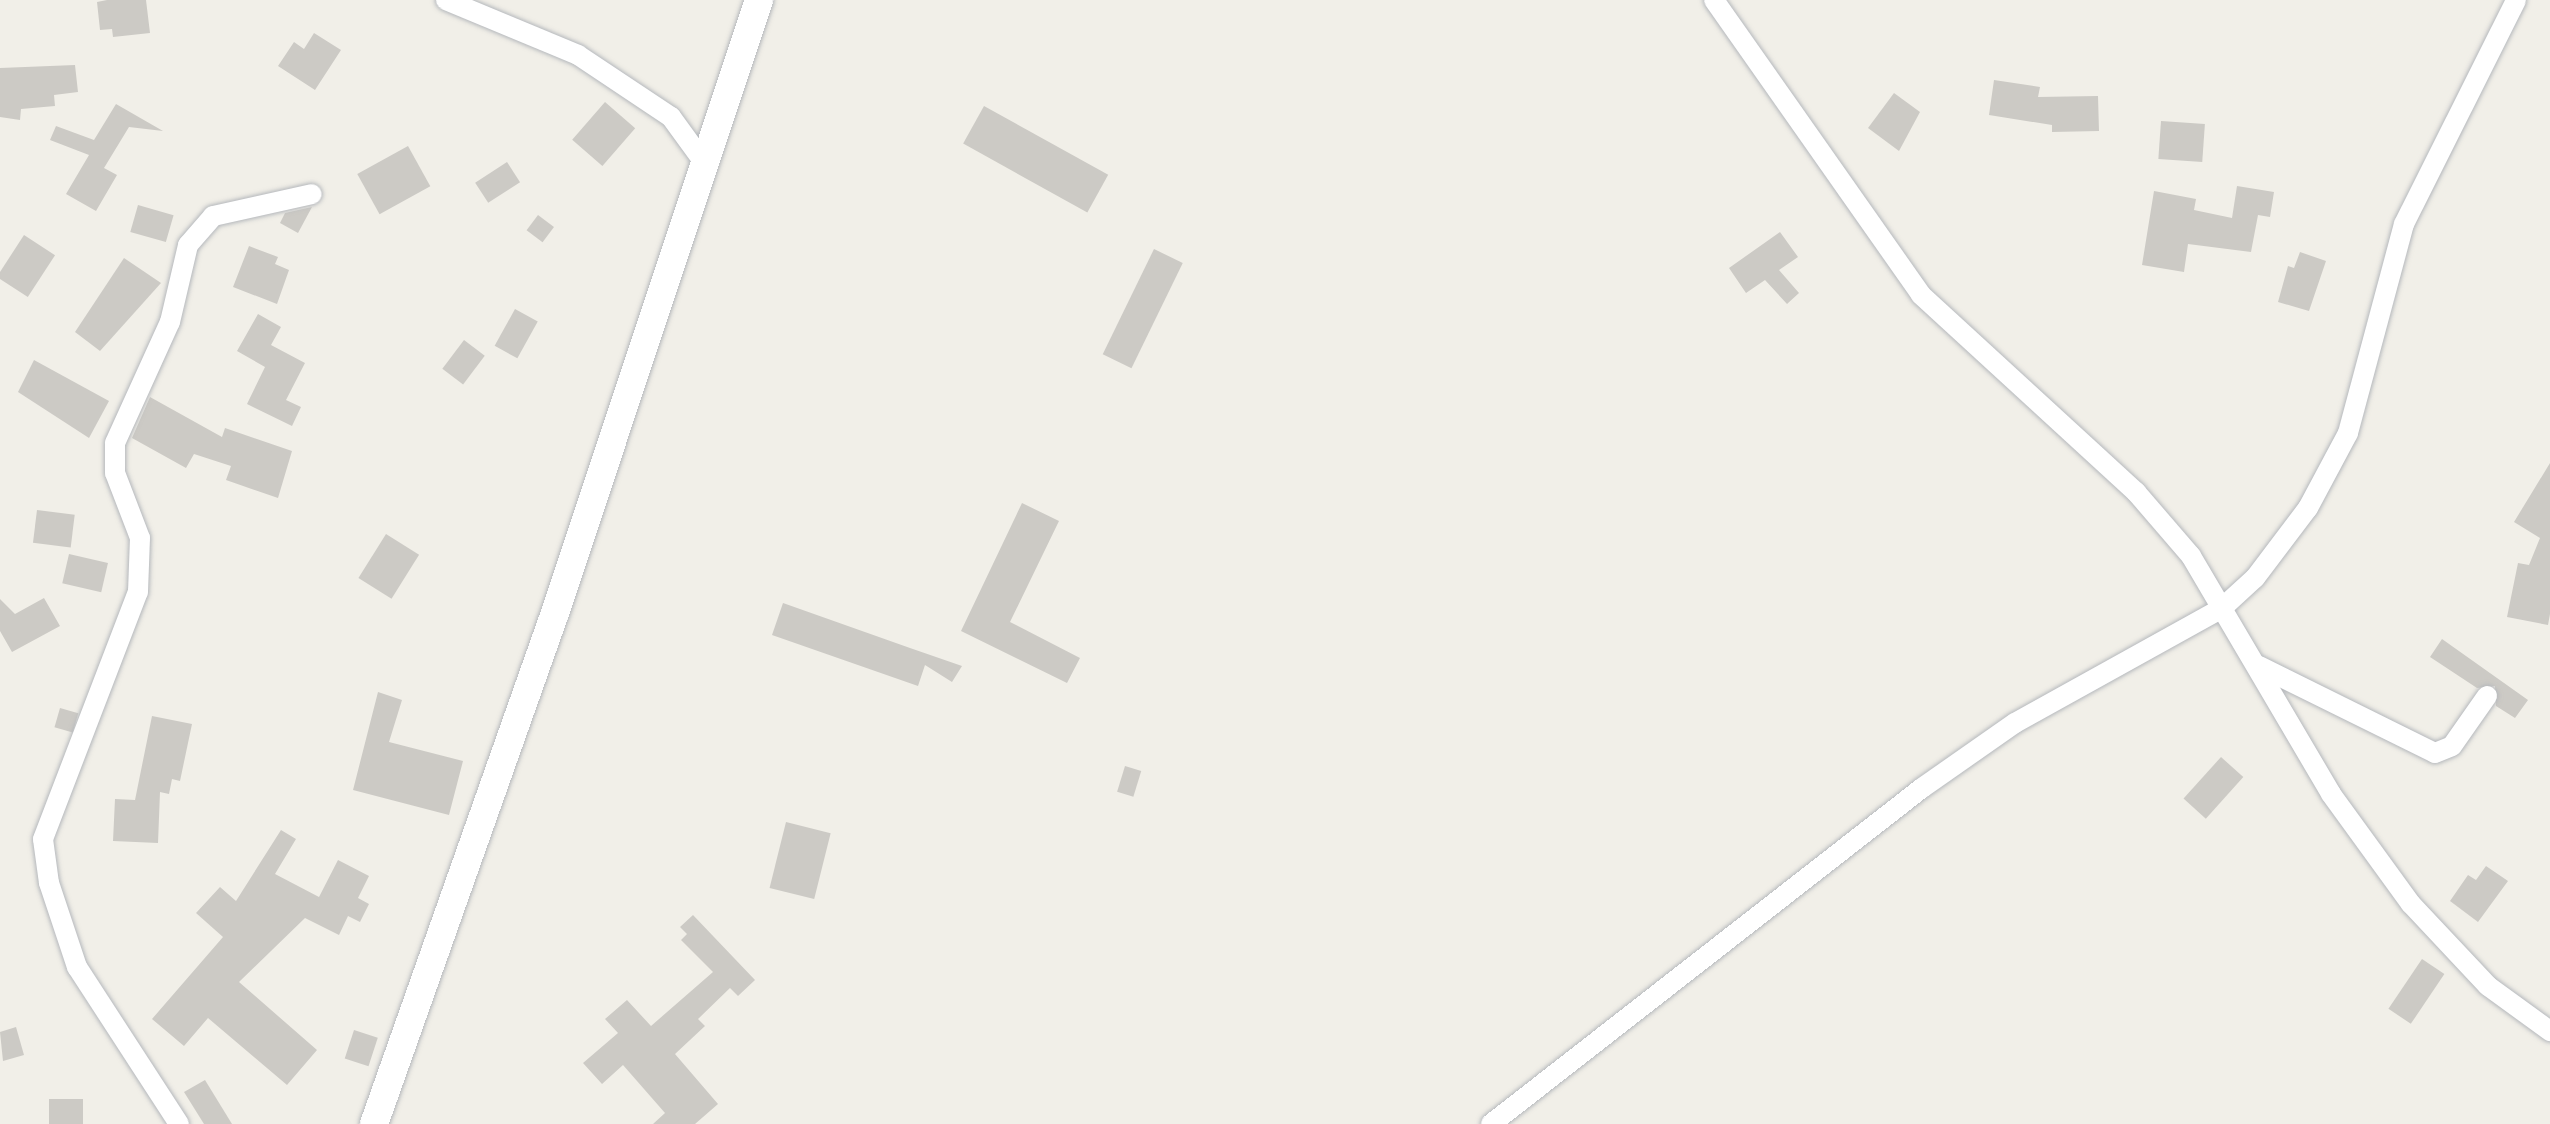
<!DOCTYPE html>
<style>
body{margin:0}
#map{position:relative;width:2550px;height:1124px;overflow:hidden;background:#f1efe8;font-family:"Public Sans",sans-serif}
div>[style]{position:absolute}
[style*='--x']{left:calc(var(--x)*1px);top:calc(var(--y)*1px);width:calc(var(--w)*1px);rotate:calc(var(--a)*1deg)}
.building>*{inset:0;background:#cccac5;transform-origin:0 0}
.roads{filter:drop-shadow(0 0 2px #b5b8bc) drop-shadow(0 0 2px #b5b8bc)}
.street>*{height:20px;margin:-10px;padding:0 10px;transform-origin:10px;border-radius:10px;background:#fff}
.secondary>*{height:28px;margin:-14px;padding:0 14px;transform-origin:14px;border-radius:14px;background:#fff}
span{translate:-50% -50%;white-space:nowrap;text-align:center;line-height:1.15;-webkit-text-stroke:6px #fff;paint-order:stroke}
</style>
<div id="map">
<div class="building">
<i style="clip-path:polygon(107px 0,146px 0,150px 33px,113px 37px,112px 29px,100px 30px,97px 2px)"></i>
<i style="clip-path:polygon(314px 33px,341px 50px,315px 90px,278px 66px,294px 42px,304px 49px)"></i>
<i style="clip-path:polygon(75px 65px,78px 92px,54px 95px,55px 106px,21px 109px,20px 120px,0 117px,0 68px)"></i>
<i style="clip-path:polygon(1994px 80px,2040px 87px,2038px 97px,2098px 96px,2099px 131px,2052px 132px,2052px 125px,1989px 115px)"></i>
<i style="clip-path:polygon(1894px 93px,1920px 112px,1899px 151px,1868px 128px)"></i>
<i style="left:605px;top:102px;width:40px;height:50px;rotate:41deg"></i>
<i style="clip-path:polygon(116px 104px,163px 131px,129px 127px,104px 168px,117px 175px,96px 211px,66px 194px,89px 155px,50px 140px,56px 126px,94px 140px)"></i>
<i style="left:984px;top:106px;width:142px;height:43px;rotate:29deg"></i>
<i style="left:2161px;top:121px;width:44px;height:38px;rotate:4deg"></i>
<i style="left:408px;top:146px;width:46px;height:58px;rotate:61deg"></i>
<i style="left:507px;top:162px;width:24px;height:38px;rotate:57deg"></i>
<i style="clip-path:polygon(2237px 186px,2274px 192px,2270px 217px,2258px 215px,2251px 252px,2188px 244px,2184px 272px,2142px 265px,2154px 191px,2196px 199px,2194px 210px,2232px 218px)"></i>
<i style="left:138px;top:205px;width:37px;height:28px;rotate:16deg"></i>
<i style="clip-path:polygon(312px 207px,298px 233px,280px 223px,285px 213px)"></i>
<i style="left:538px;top:215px;width:20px;height:19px;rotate:37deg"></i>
<i style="clip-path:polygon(1780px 232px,1798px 257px,1779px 270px,1799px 293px,1787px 304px,1765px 280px,1746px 293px,1729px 268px)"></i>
<i style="left:24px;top:235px;width:37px;height:50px;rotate:33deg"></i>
<i style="clip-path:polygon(249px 246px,278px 257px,275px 264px,289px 270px,277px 304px,233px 287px)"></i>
<i style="left:1154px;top:249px;width:32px;height:117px;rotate:26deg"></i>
<i style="clip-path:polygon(2300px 252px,2326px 261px,2309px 311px,2278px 302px,2288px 266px,2294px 268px)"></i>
<i style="clip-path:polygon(124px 258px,161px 283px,100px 351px,75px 332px)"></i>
<i style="left:515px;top:309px;width:26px;height:42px;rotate:29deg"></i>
<i style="clip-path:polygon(258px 314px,281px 327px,271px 345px,305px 363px,286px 400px,301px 407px,292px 426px,247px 404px,265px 367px,237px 351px)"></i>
<i style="left:464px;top:340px;width:26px;height:36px;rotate:37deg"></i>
<i style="clip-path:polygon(34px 360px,109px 401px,89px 438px,18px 392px)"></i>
<i style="clip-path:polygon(150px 397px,222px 437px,225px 428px,292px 451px,278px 498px,226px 480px,231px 466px,194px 454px,186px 468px,132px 438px)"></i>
<i style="clip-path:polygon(2550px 463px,2550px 614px,2548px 625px,2507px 617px,2518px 563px,2529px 565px,2540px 538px,2514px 522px)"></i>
<i style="clip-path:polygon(1022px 503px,1059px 521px,1010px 622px,1080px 658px,1067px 683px,961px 631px)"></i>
<i style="left:37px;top:510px;width:38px;height:33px;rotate:7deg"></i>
<i style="left:386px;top:534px;width:39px;height:52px;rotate:32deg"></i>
<i style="left:69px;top:554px;width:40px;height:30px;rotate:13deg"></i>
<i style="clip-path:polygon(44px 598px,60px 626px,12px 652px,0 631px,0 599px,15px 614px)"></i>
<i style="clip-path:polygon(783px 603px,910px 648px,962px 666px,952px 682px,925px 665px,918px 686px,772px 635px)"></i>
<i style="clip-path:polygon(2442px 639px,2528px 700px,2515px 718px,2496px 706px,2495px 686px,2477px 688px,2430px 657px)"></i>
<i style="clip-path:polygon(378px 692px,402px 700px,389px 742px,463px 761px,449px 815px,353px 790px)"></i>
<i style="left:60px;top:708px;width:19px;height:20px;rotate:16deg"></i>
<i style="clip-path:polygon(152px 716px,192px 724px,180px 781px,172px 779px,169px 794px,160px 792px,158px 843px,113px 841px,115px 799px,135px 800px)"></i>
<i style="left:2221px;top:757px;width:30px;height:56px;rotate:42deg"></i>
<i style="left:1125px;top:766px;width:17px;height:27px;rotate:17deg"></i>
<i style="left:786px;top:822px;width:46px;height:68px;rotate:14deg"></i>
<i style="clip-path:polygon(281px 830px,296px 839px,275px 874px,319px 897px,338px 860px,369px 876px,358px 898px,369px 904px,360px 922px,348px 916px,339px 935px,305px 918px,239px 982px,317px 1050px,287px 1085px,208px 1018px,184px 1046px,152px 1019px,223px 937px,196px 913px,220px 887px,236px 901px)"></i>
<i style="clip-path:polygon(2486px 866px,2508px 881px,2478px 922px,2450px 901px,2468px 875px,2476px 880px)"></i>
<i style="clip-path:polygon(693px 915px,755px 980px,738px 996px,730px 988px,698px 1019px,705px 1026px,675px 1054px,718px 1104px,695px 1124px,653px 1124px,665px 1113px,623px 1065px,602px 1084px,583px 1063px,618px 1033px,605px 1019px,627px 1000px,651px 1026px,713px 972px,681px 940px,687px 934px,680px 927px)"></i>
<i style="left:2422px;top:959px;width:27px;height:60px;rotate:34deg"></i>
<i style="clip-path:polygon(16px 1027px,24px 1055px,3px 1061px,0 1032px)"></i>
<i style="left:354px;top:1030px;width:25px;height:30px;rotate:18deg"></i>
<i style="clip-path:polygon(205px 1080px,232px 1124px,204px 1124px,184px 1092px)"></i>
<i style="left:49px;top:1099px;width:34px;height:25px"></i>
</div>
<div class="roads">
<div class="street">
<i style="--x:446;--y:0;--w:143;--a:22.6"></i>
<i style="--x:578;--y:55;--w:112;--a:33.7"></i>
<i style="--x:671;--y:117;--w:54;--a:54"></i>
<i style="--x:1714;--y:0;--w:360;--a:54.9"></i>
<i style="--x:1921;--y:295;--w:292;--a:42.5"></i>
<i style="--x:2136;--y:492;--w:84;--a:49.3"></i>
<i style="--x:2191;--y:556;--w:276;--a:59.5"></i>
<i style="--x:2331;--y:794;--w:136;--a:54"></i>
<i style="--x:2411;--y:904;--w:112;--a:46.8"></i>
<i style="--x:2488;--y:986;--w:77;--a:36"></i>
<i style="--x:2259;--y:666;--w:196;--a:26.3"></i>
<i style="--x:2435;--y:753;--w:18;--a:-22"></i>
<i style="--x:2452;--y:746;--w:61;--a:-55"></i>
<i style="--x:179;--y:1124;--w:187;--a:-123"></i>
<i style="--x:77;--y:967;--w:89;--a:-108.4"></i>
<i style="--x:49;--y:883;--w:44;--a:-97.8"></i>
<i style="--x:43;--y:839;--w:265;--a:-69"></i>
<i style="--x:138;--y:592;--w:54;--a:-87.9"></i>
<i style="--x:140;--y:538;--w:70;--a:-111"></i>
<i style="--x:115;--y:473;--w:30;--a:-90"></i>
<i style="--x:115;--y:443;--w:133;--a:-65.6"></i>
<i style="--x:170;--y:322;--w:79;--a:-76.8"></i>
<i style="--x:188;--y:245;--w:38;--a:-49"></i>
<i style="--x:213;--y:216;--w:101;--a:-12.5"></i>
<i style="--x:1491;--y:1124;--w:546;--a:-37.94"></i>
<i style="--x:1922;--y:788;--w:113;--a:-35"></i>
<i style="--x:2015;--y:723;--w:235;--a:-29"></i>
<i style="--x:2221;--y:609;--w:46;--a:-42.4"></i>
<i style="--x:2255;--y:578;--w:88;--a:-52.9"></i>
<i style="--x:2308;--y:508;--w:85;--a:-61.9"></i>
<i style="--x:2348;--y:433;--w:216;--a:-75"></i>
<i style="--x:2404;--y:224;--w:250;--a:-63.4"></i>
</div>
<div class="secondary">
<i style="--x:374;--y:1124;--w:542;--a:-70.5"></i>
<i style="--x:555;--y:613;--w:646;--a:-71.59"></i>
</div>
</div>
</div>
